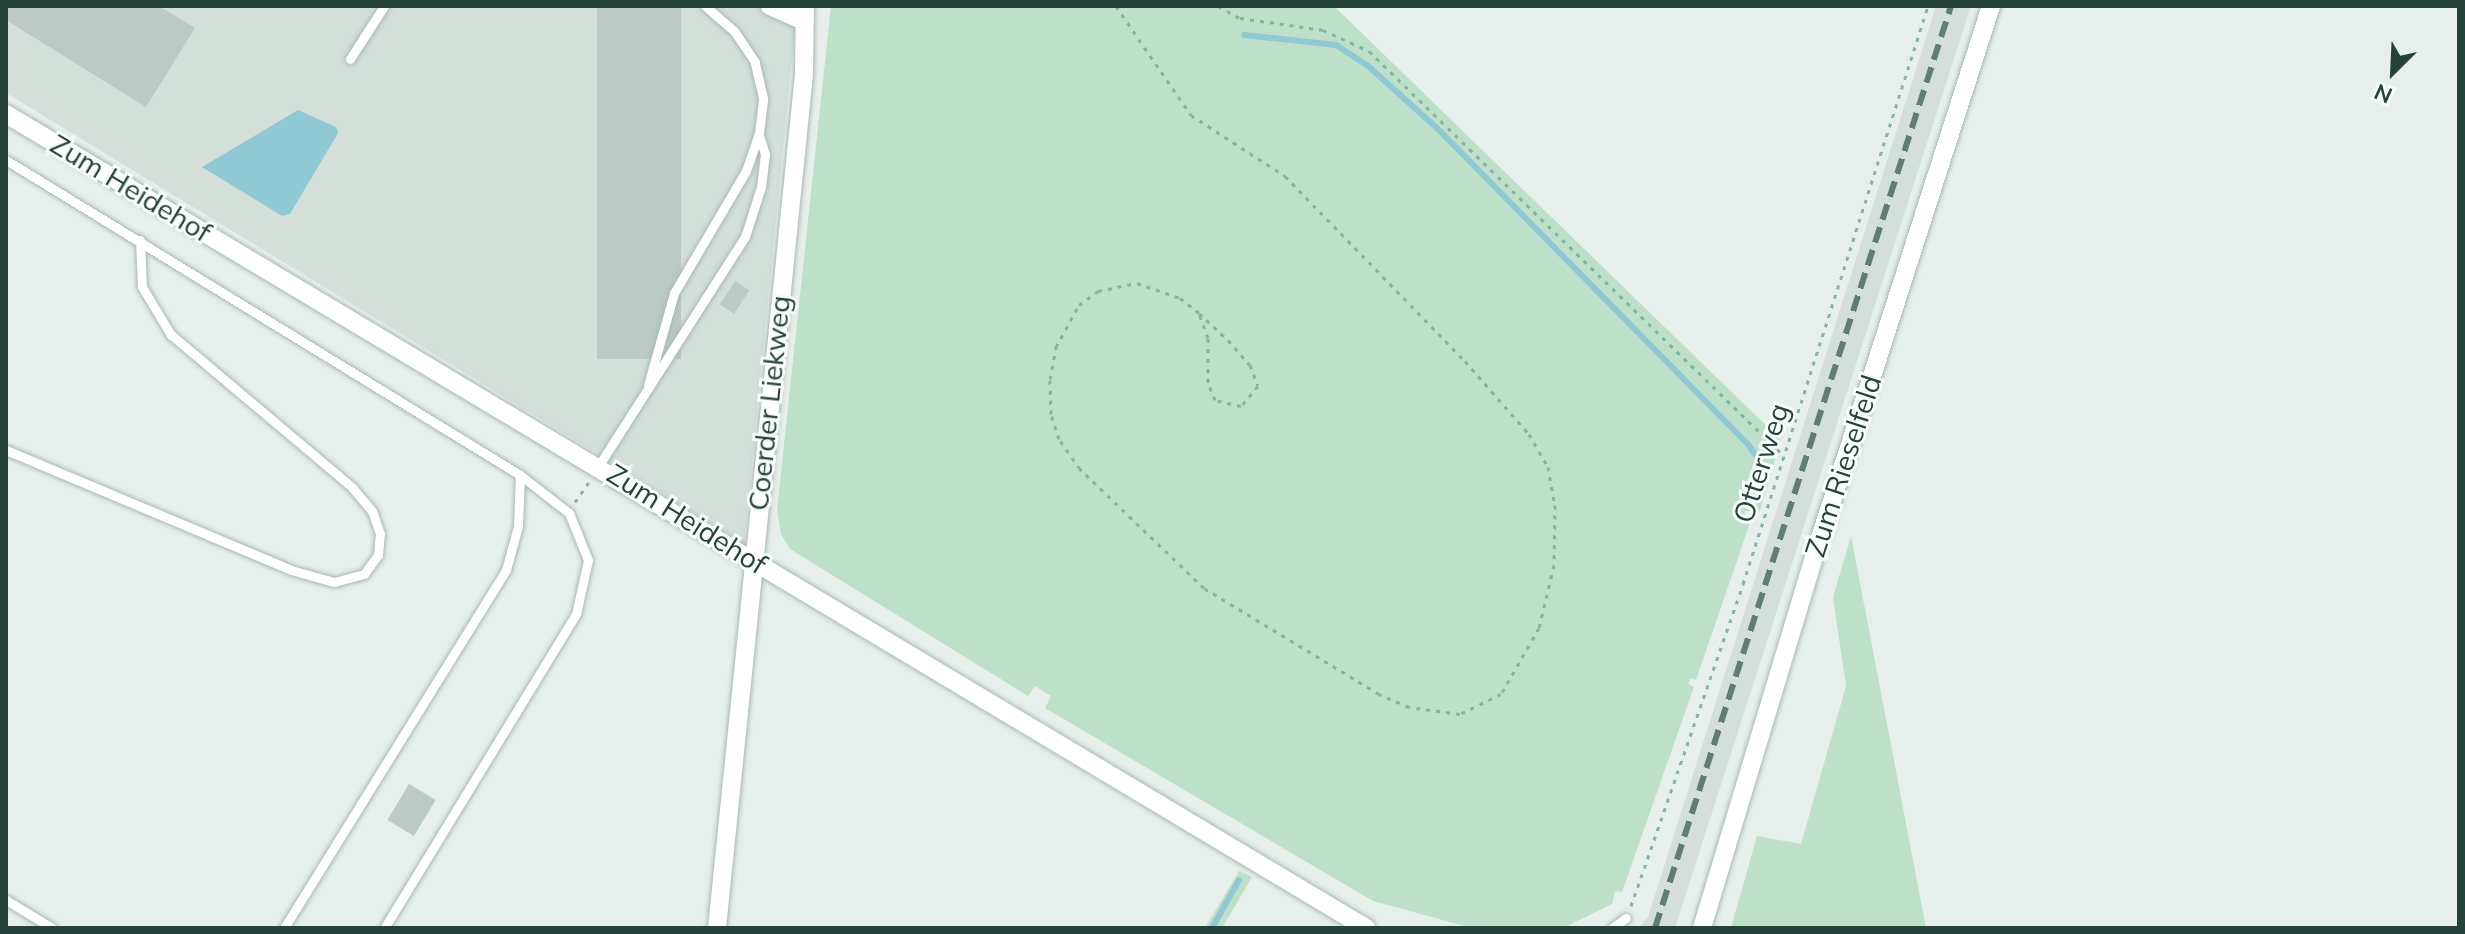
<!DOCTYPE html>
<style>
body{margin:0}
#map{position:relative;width:2465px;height:934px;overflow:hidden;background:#e6efeb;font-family:Mulish,sans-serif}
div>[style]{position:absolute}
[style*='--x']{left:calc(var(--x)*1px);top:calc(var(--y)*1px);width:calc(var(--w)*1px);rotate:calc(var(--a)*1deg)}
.built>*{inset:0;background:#d4dfda}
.green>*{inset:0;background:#bfe0c8}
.water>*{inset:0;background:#8ec9d4}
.stream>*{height:6px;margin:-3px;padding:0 3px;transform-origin:3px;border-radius:3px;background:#8ec9d4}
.building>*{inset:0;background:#bbcac4;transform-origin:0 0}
.path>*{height:3px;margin-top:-1.5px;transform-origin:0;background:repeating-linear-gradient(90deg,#86b3a5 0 4px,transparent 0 10px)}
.roads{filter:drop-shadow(0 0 2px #a8b8b2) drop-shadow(0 0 2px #a8b8b2)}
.lane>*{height:9px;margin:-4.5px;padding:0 4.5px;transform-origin:4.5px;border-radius:4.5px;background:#fff}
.street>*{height:18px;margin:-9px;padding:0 9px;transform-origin:9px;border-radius:9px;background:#fff}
.rail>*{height:6px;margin-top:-3px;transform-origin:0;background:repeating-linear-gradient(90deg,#5f7d75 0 16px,transparent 0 24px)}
span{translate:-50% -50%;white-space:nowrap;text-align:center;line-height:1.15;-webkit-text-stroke:6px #f7fbf9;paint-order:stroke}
.street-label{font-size:28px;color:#24423a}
.frame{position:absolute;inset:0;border:8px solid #24423a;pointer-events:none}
.north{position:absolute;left:2353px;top:32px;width:80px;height:80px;-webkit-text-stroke:6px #f7fbf9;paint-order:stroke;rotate:204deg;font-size:22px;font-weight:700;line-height:32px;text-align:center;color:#24423a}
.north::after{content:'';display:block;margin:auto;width:28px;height:36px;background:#24423a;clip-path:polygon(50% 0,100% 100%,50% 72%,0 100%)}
</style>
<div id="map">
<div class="built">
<i style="clip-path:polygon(6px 6px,760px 6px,795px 28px,744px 543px,6px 93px)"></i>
<i style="clip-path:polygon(1936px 6px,1971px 6px,1675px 928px,1639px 928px,1648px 917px)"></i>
</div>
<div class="green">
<i style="clip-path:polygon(831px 6px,1334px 6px,1781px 440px,1760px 511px,1745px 511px,1744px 518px,1751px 520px,1696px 680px,1691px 678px,1688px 684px,1694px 687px,1622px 892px,1615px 891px,1612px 904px,1563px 928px,1472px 928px,1373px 901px,1045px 708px,1051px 696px,1035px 686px,1028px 696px,790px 549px,781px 534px,777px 510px)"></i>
<i style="clip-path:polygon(1851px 536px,1926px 928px,1731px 928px,1757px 836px,1801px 844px,1846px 686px,1833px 597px)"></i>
<i style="clip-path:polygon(1239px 871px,1252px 877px,1222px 928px,1205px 928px)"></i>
</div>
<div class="water">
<i style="clip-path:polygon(298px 110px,336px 127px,338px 133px,290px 214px,282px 216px,202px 167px)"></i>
</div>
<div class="stream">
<i style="--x:1244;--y:35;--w:93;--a:6.2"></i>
<i style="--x:1336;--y:45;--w:37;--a:33"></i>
<i style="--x:1367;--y:65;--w:94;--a:42"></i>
<i style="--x:1437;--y:128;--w:442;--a:45.5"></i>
<i style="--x:1747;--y:443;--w:19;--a:54"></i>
<i style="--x:1758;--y:458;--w:26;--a:79"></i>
<i style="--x:1212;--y:928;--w:55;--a:-60.6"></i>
</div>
<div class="building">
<i style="clip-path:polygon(6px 6px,159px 6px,195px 28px,146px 107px,6px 20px)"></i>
<i style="left:597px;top:6px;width:84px;height:353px"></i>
<i style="left:735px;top:281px;width:17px;height:28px;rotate:33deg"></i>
<i style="left:409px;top:784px;width:31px;height:42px;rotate:31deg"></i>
</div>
<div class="path">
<i style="--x:1116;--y:6;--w:132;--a:55.5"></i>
<i style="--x:1191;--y:115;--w:112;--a:33"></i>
<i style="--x:1285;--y:176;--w:258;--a:45.8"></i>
<i style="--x:1465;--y:361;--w:97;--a:48.8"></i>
<i style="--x:1529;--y:434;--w:38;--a:60"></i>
<i style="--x:1548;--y:467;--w:39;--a:80"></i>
<i style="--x:1555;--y:505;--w:60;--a:91"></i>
<i style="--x:1554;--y:565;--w:65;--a:103.4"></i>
<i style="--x:1539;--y:628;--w:76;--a:119.9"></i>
<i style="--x:1501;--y:694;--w:46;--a:154"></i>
<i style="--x:1460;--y:714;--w:51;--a:-172.2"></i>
<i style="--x:1409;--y:707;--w:33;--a:-157"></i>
<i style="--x:1379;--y:694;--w:205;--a:-148.8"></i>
<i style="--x:1204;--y:588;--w:172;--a:-136.2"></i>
<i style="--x:1080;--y:469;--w:37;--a:-125"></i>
<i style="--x:1059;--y:439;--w:26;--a:-108"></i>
<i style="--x:1051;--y:414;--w:35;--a:-92"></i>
<i style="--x:1050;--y:379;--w:33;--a:-79"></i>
<i style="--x:1056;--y:347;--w:48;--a:-61.3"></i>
<i style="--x:1079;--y:305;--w:24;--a:-36"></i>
<i style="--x:1098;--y:291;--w:40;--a:-12"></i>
<i style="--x:1137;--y:283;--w:46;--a:19.2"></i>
<i style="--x:1180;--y:298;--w:24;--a:38"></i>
<i style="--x:1199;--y:313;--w:40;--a:43"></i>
<i style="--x:1228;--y:340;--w:33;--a:49"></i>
<i style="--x:1250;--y:365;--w:22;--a:69"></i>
<i style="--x:1258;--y:386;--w:26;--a:130"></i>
<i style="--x:1241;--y:406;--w:27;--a:-167"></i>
<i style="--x:1215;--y:400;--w:18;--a:-112"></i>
<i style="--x:1208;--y:383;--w:45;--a:-90"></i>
<i style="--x:1208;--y:338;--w:27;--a:-110"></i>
<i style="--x:1218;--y:6;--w:25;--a:29"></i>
<i style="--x:1240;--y:18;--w:84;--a:8.2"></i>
<i style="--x:1323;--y:30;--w:51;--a:24.5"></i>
<i style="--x:1369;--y:51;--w:580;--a:44.3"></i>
<i style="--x:575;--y:502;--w:24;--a:-55"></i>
<i style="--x:1631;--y:906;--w:341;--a:-70.8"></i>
<i style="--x:1743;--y:584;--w:607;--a:-72.25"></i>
</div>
<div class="roads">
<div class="lane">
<i style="--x:350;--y:59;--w:63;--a:-57.3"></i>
<i style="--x:6;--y:160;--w:603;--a:31.5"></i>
<i style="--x:520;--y:475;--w:62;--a:37.8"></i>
<i style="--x:569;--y:513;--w:51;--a:68"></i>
<i style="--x:588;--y:560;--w:55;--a:102.5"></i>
<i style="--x:576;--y:614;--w:368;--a:121.4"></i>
<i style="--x:648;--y:385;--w:96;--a:-74.2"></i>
<i style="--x:674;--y:293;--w:142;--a:-59.5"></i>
<i style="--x:746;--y:171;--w:40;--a:-71.1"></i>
<i style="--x:759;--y:133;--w:35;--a:-83"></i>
<i style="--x:763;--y:98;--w:37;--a:-103"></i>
<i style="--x:755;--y:62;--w:37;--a:-124"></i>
<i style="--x:734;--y:31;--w:38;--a:-139"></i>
<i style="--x:6;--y:450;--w:309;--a:22.8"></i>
<i style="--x:291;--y:570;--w:45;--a:15.6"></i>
<i style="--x:334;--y:582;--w:31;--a:-15"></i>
<i style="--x:364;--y:574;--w:24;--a:-54"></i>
<i style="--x:378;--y:555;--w:21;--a:-85"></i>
<i style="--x:380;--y:534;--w:24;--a:-109"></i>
<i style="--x:372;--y:511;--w:30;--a:-130"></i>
<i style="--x:353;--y:488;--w:238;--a:-139.9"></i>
<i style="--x:171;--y:335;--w:56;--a:-121.1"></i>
<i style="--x:142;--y:287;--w:47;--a:-92.4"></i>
<i style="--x:599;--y:465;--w:271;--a:-57.4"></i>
<i style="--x:745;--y:237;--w:52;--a:-72.3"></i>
<i style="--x:761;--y:187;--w:33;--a:-83"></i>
<i style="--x:765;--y:154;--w:20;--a:-108"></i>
<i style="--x:6;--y:900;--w:54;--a:31.3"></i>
<i style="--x:284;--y:928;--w:421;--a:-58.2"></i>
<i style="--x:506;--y:570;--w:46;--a:-74.7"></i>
<i style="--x:518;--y:526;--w:51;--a:-87.8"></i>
<i style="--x:1612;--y:928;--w:17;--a:-36"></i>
</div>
<div class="street">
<i style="--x:770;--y:6;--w:36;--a:24"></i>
<i style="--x:6;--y:114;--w:1585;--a:30.9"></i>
<i style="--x:717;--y:928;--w:858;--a:-84.18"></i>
<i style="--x:804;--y:74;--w:68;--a:-89.2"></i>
<i style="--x:1702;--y:928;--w:407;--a:-73.2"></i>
<i style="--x:1820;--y:538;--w:559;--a:-72.18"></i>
</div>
</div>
<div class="rail">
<i style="--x:1655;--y:928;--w:968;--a:-72.2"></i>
</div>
<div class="street-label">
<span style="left:131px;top:188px;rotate:31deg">Zum Heidehof</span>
<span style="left:769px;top:403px;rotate:-84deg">Coerder Liekweg</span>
<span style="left:1761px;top:463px;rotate:-72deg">Otterweg</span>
<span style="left:1843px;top:466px;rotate:-72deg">Zum Rieselfeld</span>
<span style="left:687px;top:519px;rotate:32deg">Zum Heidehof</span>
</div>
<div class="frame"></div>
<div class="north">N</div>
</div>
